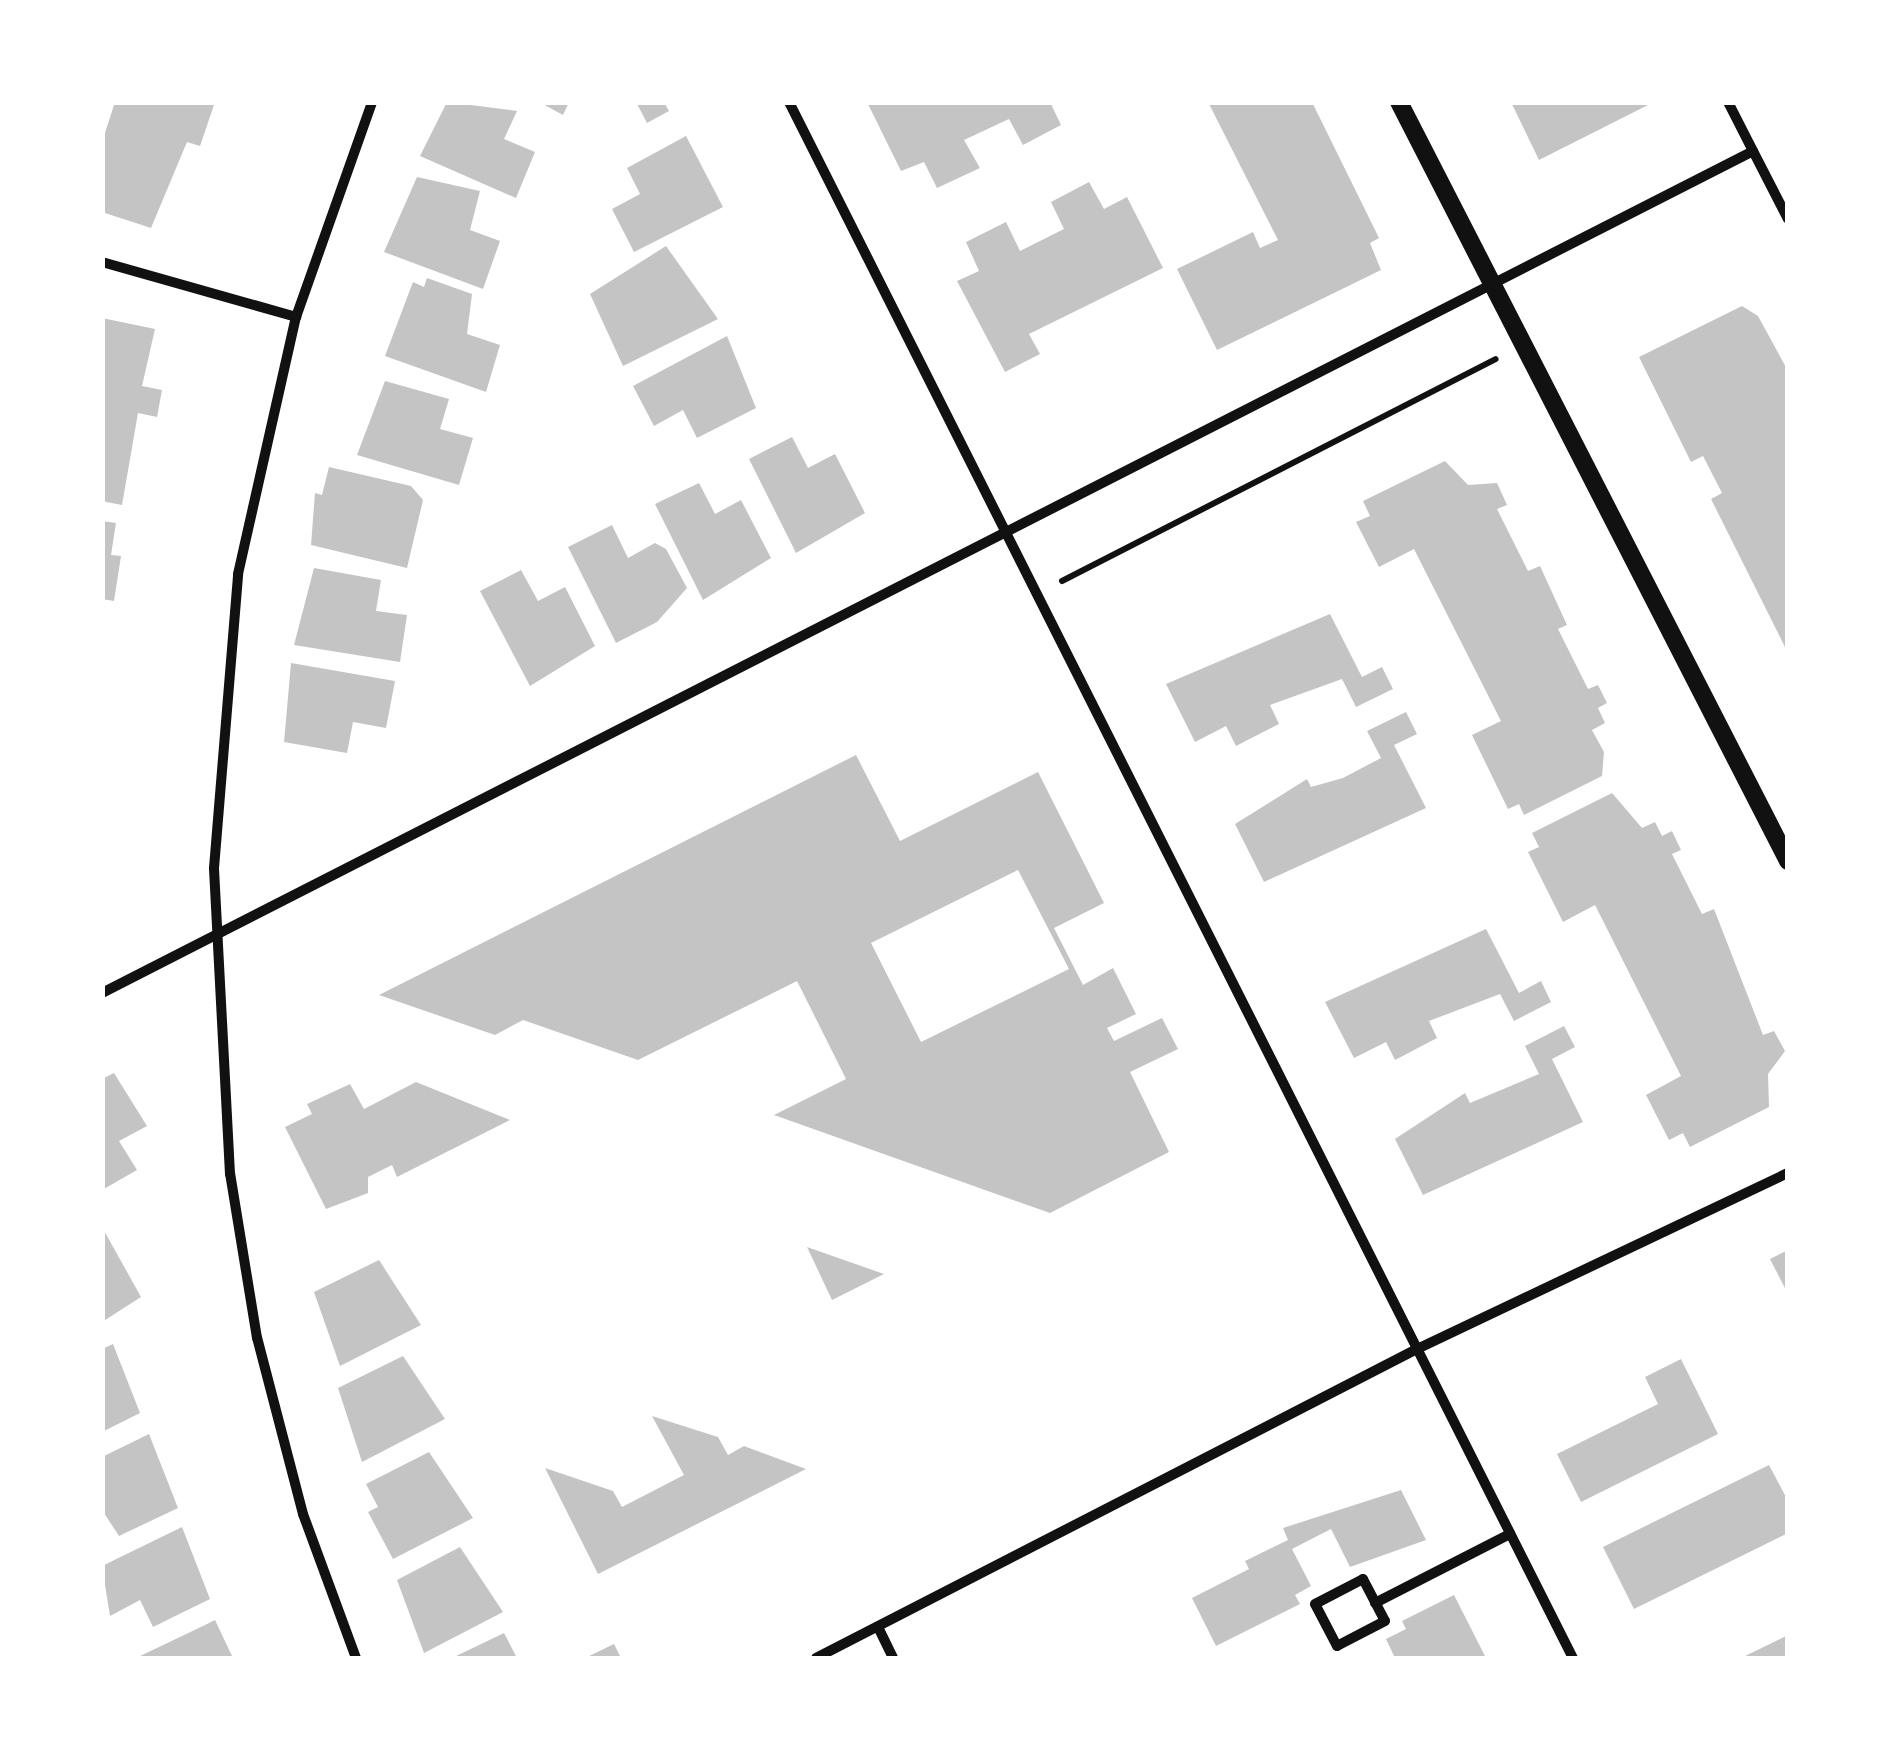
<!DOCTYPE html>
<style>
body{margin:0}
#map{position:relative;width:1890px;height:1761px;overflow:hidden;background:#fff;font-family:"Fira Sans Condensed",sans-serif}
div>[style]{position:absolute}
[style*='--x']{left:calc(var(--x)*1px);top:calc(var(--y)*1px);width:calc(var(--w)*1px);rotate:calc(var(--a)*1deg)}
.building>*{inset:0;background:#c4c4c4}
.path>*{height:6px;margin:-3px;padding:0 3px;transform-origin:3px;border-radius:3px;background:#111}
.minor>*{height:10px;margin:-5px;padding:0 5px;transform-origin:5px;border-radius:5px;background:#111}
.tertiary>*{height:18px;margin:-9px;padding:0 9px;transform-origin:9px;border-radius:9px;background:#111}
span{translate:-50% -50%;white-space:nowrap;text-align:center;line-height:1.15;-webkit-text-stroke:10px #fff;paint-order:stroke}
.frame{position:absolute;inset:0;border:105px solid #fff;pointer-events:none}
</style>
<div id="map">
<div class="building">
<i style="clip-path:polygon(115px 102px,215px 102px,200px 146px,187px 142px,151px 228px,102px 212px,102px 142px)"></i>
<i style="clip-path:polygon(447px 102px,517px 111px,504px 139px,535px 152px,516px 198px,420px 156px)"></i>
<i style="clip-path:polygon(539px 102px,569px 102px,563px 115px)"></i>
<i style="clip-path:polygon(636px 102px,664px 102px,669px 111px,647px 123px)"></i>
<i style="clip-path:polygon(867px 102px,1050px 102px,1061px 125px,1023px 145px,1009px 119px,964px 140px,980px 168px,937px 188px,924px 162px,901px 171px)"></i>
<i style="clip-path:polygon(1208px 102px,1312px 102px,1379px 238px,1370px 243px,1381px 270px,1217px 350px,1177px 269px,1253px 232px,1260px 248px,1278px 240px)"></i>
<i style="clip-path:polygon(1511px 102px,1647px 102px,1648px 105px,1539px 160px)"></i>
<i style="clip-path:polygon(686px 136px,723px 207px,634px 252px,612px 209px,640px 194px,627px 168px)"></i>
<i style="clip-path:polygon(417px 177px,480px 191px,470px 230px,500px 241px,483px 289px,384px 252px)"></i>
<i style="clip-path:polygon(1089px 182px,1104px 209px,1127px 197px,1163px 268px,1029px 334px,1040px 354px,1005px 372px,957px 281px,979px 271px,966px 242px,1006px 222px,1020px 251px,1064px 229px,1051px 202px)"></i>
<i style="clip-path:polygon(666px 246px,718px 319px,623px 366px,590px 294px)"></i>
<i style="clip-path:polygon(427px 278px,472px 294px,467px 334px,500px 345px,486px 392px,385px 356px,413px 282px,424px 287px)"></i>
<i style="clip-path:polygon(1742px 306px,1758px 316px,1788px 371px,1788px 653px,1711px 499px,1722px 493px,1703px 456px,1691px 462px,1639px 357px)"></i>
<i style="clip-path:polygon(102px 318px,155px 329px,142px 386px,162px 390px,157px 417px,138px 413px,122px 505px,102px 501px)"></i>
<i style="clip-path:polygon(727px 336px,756px 408px,697px 438px,683px 410px,654px 426px,633px 386px)"></i>
<i style="clip-path:polygon(385px 381px,449px 399px,440px 429px,473px 438px,459px 485px,357px 455px)"></i>
<i style="clip-path:polygon(792px 437px,808px 468px,835px 454px,865px 513px,796px 553px,749px 459px)"></i>
<i style="clip-path:polygon(1445px 461px,1468px 485px,1497px 483px,1507px 505px,1497px 509px,1528px 571px,1540px 566px,1567px 625px,1558px 629px,1588px 689px,1598px 685px,1607px 703px,1598px 708px,1605px 723px,1592px 730px,1604px 752px,1602px 776px,1524px 815px,1519px 804px,1508px 809px,1472px 735px,1501px 721px,1414px 549px,1379px 567px,1356px 522px,1370px 516px,1363px 501px)"></i>
<i style="clip-path:polygon(329px 467px,411px 486px,423px 500px,407px 568px,311px 545px,315px 493px,322px 495px)"></i>
<i style="clip-path:polygon(699px 483px,715px 514px,741px 500px,771px 558px,703px 600px,655px 504px)"></i>
<i style="clip-path:polygon(102px 521px,116px 523px,111px 555px,121px 556px,114px 601px,102px 599px)"></i>
<i style="clip-path:polygon(612px 525px,628px 558px,655px 543px,666px 549px,687px 588px,657px 622px,616px 643px,568px 547px)"></i>
<i style="clip-path:polygon(314px 568px,381px 580px,376px 611px,407px 615px,400px 662px,294px 645px)"></i>
<i style="clip-path:polygon(521px 570px,538px 601px,565px 587px,595px 646px,530px 686px,480px 591px)"></i>
<i style="clip-path:polygon(1330px 614px,1362px 677px,1382px 667px,1393px 689px,1356px 707px,1342px 679px,1270px 705px,1279px 724px,1236px 746px,1226px 726px,1195px 742px,1166px 684px)"></i>
<i style="clip-path:polygon(291px 663px,395px 681px,386px 728px,353px 722px,347px 753px,284px 742px)"></i>
<i style="clip-path:polygon(1406px 712px,1417px 734px,1394px 745px,1426px 808px,1264px 882px,1235px 824px,1307px 779px,1311px 787px,1343px 778px,1381px 758px,1367px 731px)"></i>
<i style="clip-path:polygon(evenodd,856px 755px,900px 841px,1038px 772px,1104px 903px,1054px 928px,1083px 985px,1113px 968px,1136px 1014px,1107px 1028px,1114px 1041px,1162px 1018px,1178px 1049px,1130px 1072px,1169px 1152px,1050px 1213px,774px 1115px,846px 1079px,797px 981px,638px 1060px,523px 1020px,495px 1035px,379px 995px,856px 755px,1018px 870px,1069px 969px,921px 1042px,871px 943px,1018px 870px)"></i>
<i style="clip-path:polygon(1612px 793px,1642px 828px,1655px 822px,1662px 836px,1672px 831px,1681px 850px,1672px 854px,1702px 914px,1714px 909px,1763px 1035px,1774px 1031px,1785px 1051px,1768px 1074px,1769px 1107px,1690px 1147px,1683px 1133px,1669px 1140px,1646px 1095px,1681px 1076px,1595px 905px,1563px 922px,1528px 852px,1539px 847px,1532px 833px)"></i>
<i style="clip-path:polygon(1486px 929px,1519px 993px,1541px 981px,1551px 1002px,1514px 1021px,1500px 994px,1429px 1021px,1437px 1038px,1395px 1060px,1386px 1042px,1354px 1058px,1325px 1002px)"></i>
<i style="clip-path:polygon(1564px 1026px,1575px 1047px,1552px 1059px,1583px 1122px,1423px 1195px,1395px 1139px,1465px 1093px,1470px 1103px,1539px 1074px,1525px 1046px)"></i>
<i style="clip-path:polygon(114px 1073px,147px 1126px,119px 1141px,137px 1170px,102px 1190px,102px 1079px)"></i>
<i style="clip-path:polygon(416px 1082px,510px 1120px,397px 1177px,392px 1165px,368px 1177px,368px 1193px,326px 1209px,285px 1127px,312px 1114px,307px 1104px,350px 1084px,364px 1109px)"></i>
<i style="clip-path:polygon(102px 1227px,141px 1297px,102px 1322px)"></i>
<i style="clip-path:polygon(807px 1247px,884px 1274px,832px 1300px)"></i>
<i style="clip-path:polygon(1788px 1250px,1788px 1294px,1770px 1259px)"></i>
<i style="clip-path:polygon(379px 1260px,421px 1325px,340px 1366px,314px 1292px)"></i>
<i style="clip-path:polygon(113px 1344px,140px 1413px,102px 1432px,102px 1349px)"></i>
<i style="clip-path:polygon(403px 1356px,445px 1419px,362px 1462px,338px 1388px)"></i>
<i style="clip-path:polygon(1681px 1359px,1718px 1434px,1581px 1502px,1557px 1454px,1658px 1404px,1645px 1377px)"></i>
<i style="clip-path:polygon(652px 1416px,718px 1437px,728px 1455px,744px 1446px,806px 1469px,598px 1574px,545px 1468px,613px 1491px,622px 1507px,684px 1475px)"></i>
<i style="clip-path:polygon(149px 1434px,178px 1508px,119px 1536px,102px 1510px,102px 1457px)"></i>
<i style="clip-path:polygon(429px 1452px,473px 1518px,393px 1559px,368px 1512px,378px 1507px,366px 1484px)"></i>
<i style="clip-path:polygon(1769px 1465px,1788px 1501px,1788px 1533px,1634px 1609px,1603px 1547px)"></i>
<i style="clip-path:polygon(1401px 1490px,1426px 1540px,1350px 1567px,1331px 1529px,1292px 1549px,1311px 1586px,1295px 1595px,1300px 1604px,1216px 1646px,1192px 1598px,1249px 1569px,1245px 1561px,1288px 1540px,1283px 1528px)"></i>
<i style="clip-path:polygon(182px 1527px,210px 1599px,153px 1627px,140px 1600px,110px 1616px,102px 1566px)"></i>
<i style="clip-path:polygon(460px 1547px,503px 1612px,424px 1653px,397px 1580px)"></i>
<i style="clip-path:polygon(1454px 1595px,1486px 1658px,1395px 1658px,1386px 1639px,1406px 1629px,1402px 1621px)"></i>
<i style="clip-path:polygon(215px 1620px,233px 1658px,136px 1658px,205px 1625px)"></i>
<i style="clip-path:polygon(504px 1633px,517px 1658px,452px 1658px)"></i>
<i style="clip-path:polygon(1788px 1635px,1788px 1658px,1741px 1658px)"></i>
<i style="clip-path:polygon(614px 1644px,621px 1658px,585px 1658px)"></i>
</div>
<div class="path">
<i style="--x:1062;--y:581;--w:487;--a:-27.1"></i>
</div>
<div class="minor">
<i style="--x:789;--y:102;--w:1742;--a:63.26"></i>
<i style="--x:1753;--y:151;--w:76;--a:62.8"></i>
<i style="--x:102;--y:262;--w:202;--a:15.8"></i>
<i style="--x:102;--y:993;--w:1853;--a:-27.02"></i>
<i style="--x:1753;--y:151;--w:55;--a:-117"></i>
<i style="--x:1363;--y:1579;--w:47;--a:62.4"></i>
<i style="--x:1385;--y:1621;--w:54;--a:152.5"></i>
<i style="--x:1337;--y:1646;--w:47;--a:-117.6"></i>
<i style="--x:1315;--y:1604;--w:54;--a:-27.5"></i>
<i style="--x:1375;--y:1603;--w:152;--a:-27.1"></i>
<i style="--x:878;--y:1627;--w:34;--a:64"></i>
<i style="--x:356;--y:1658;--w:153;--a:-110.2"></i>
<i style="--x:303;--y:1514;--w:182;--a:-104.6"></i>
<i style="--x:257;--y:1338;--w:166;--a:-99.3"></i>
<i style="--x:230;--y:1174;--w:306;--a:-93"></i>
<i style="--x:214;--y:868;--w:295;--a:-85.3"></i>
<i style="--x:238;--y:574;--w:263;--a:-77.3"></i>
<i style="--x:296;--y:317;--w:228;--a:-70.5"></i>
<i style="--x:816;--y:1658;--w:674;--a:-27.21"></i>
<i style="--x:1415;--y:1350;--w:413;--a:-25.4"></i>
</div>
<div class="tertiary">
<i style="--x:1399;--y:102;--w:853;--a:62.86"></i>
</div>
<div class="frame"></div>
</div>
